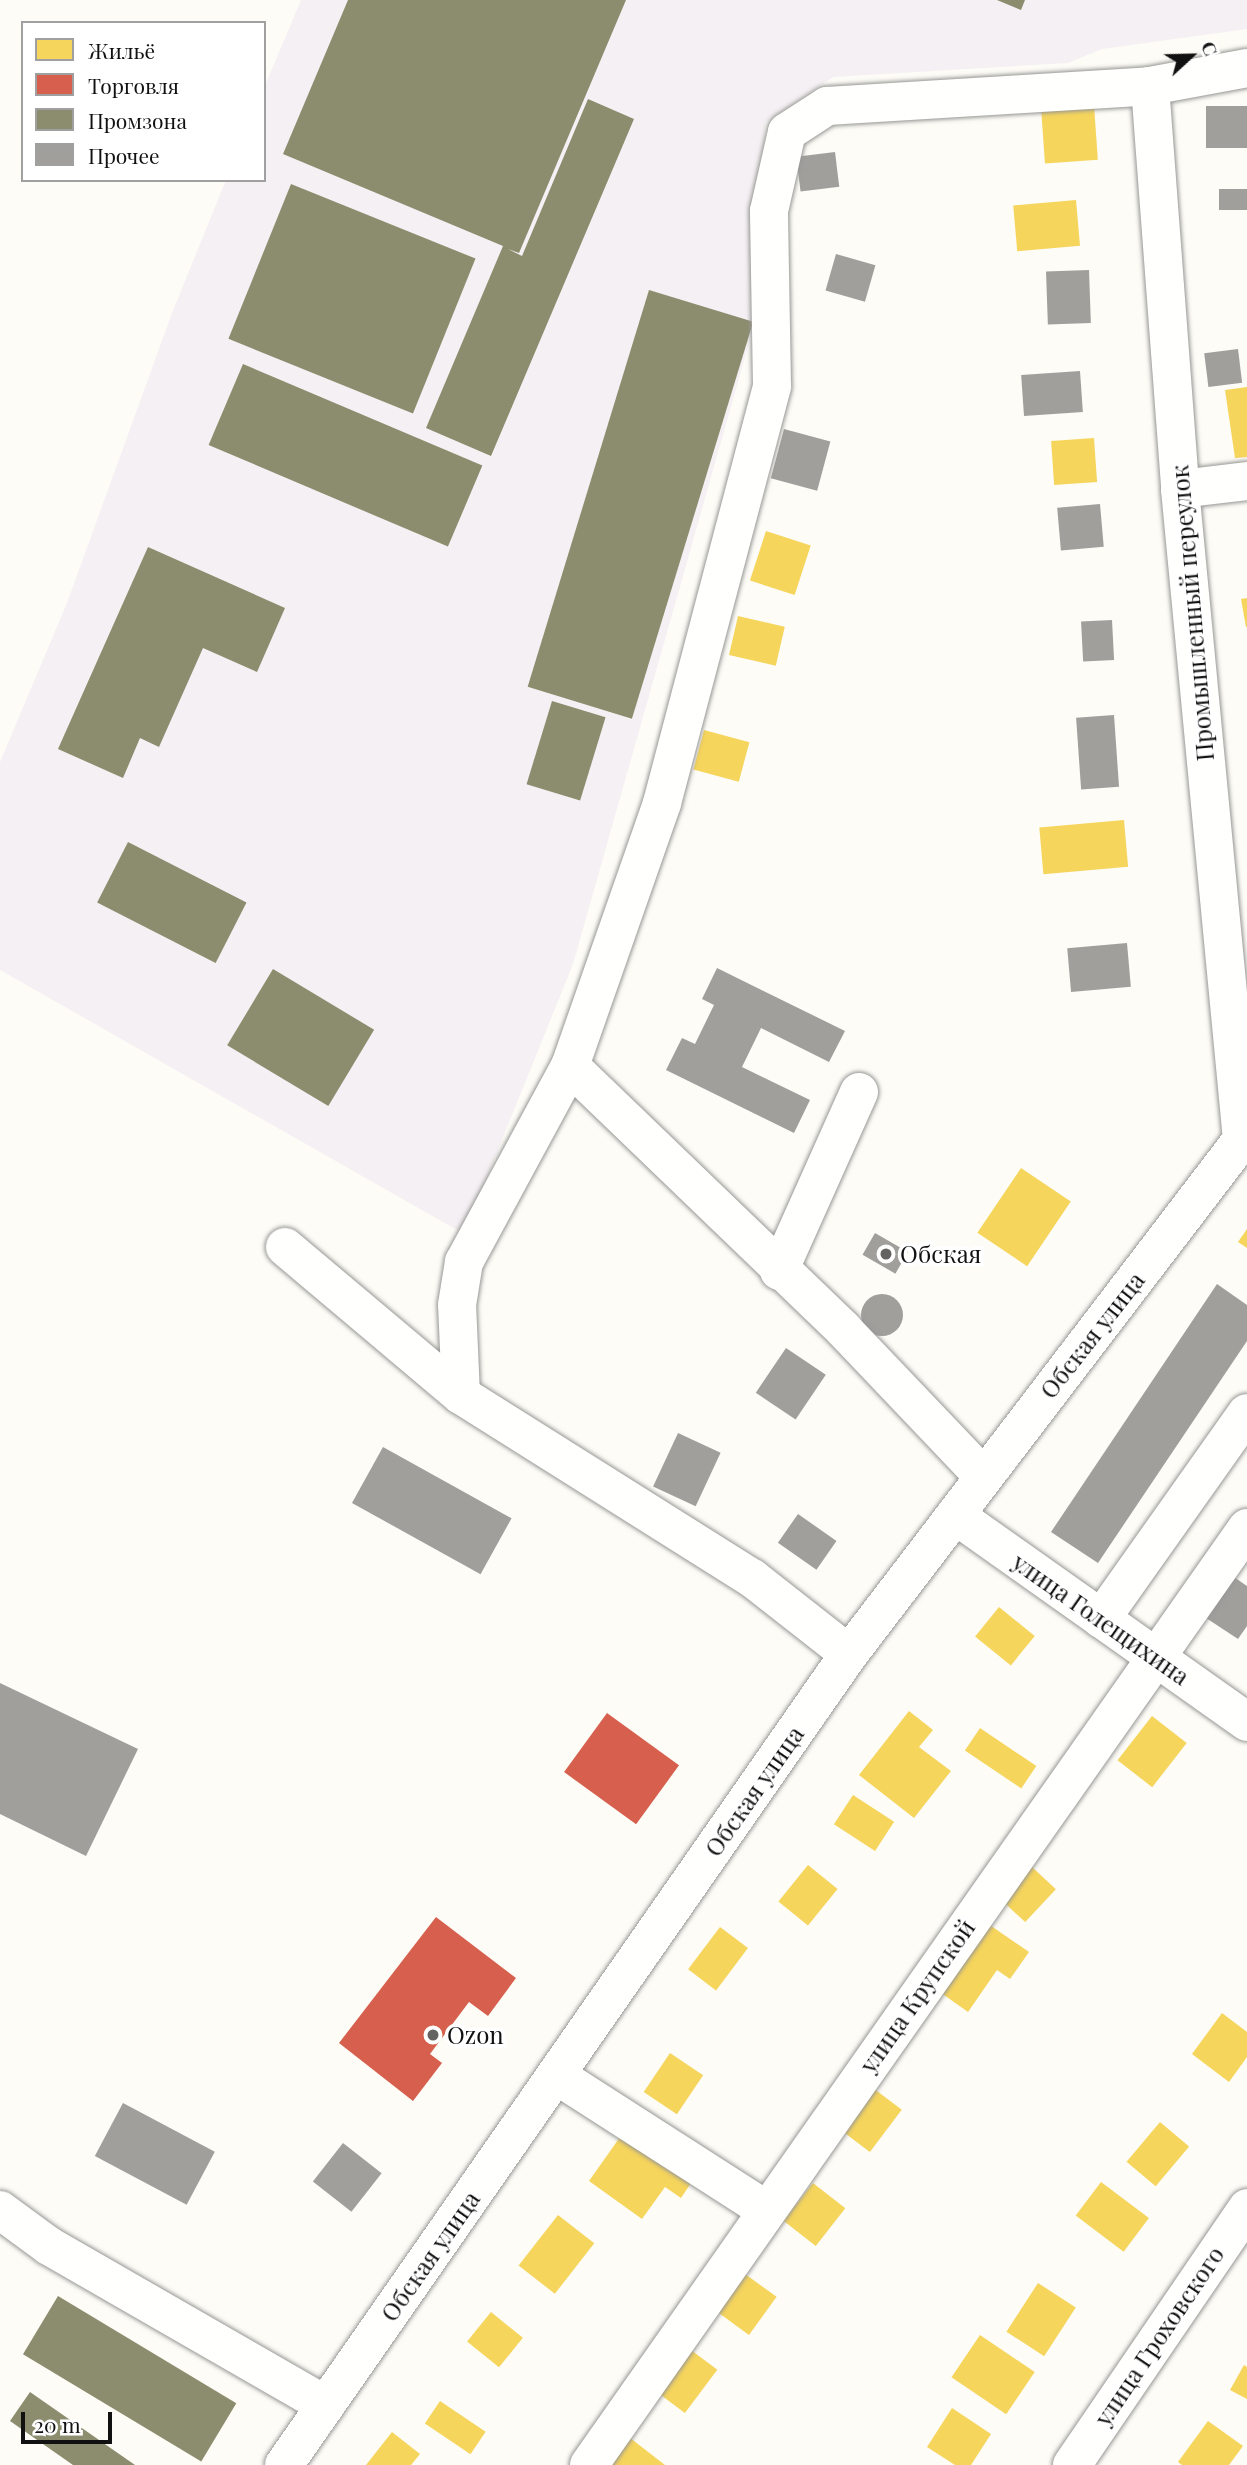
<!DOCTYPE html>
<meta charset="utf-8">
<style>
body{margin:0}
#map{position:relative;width:1247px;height:2465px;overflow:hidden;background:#fdfcf7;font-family:"Playfair Display",serif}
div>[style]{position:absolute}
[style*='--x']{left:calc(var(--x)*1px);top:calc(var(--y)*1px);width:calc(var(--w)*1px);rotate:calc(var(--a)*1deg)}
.industrial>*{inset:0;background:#f5f0f3}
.homes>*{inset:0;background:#f6d55c;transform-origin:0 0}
.shops>*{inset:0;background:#d6604d;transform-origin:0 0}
.industry>*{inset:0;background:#8c8c6e;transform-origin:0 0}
.building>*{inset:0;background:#a19f9c;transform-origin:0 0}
.round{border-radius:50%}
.roads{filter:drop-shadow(0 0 2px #979795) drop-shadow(0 0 2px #979795)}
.minor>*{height:38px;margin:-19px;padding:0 19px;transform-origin:19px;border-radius:19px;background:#fffffe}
.dots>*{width:19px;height:19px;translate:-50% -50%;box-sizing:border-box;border:4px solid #fff;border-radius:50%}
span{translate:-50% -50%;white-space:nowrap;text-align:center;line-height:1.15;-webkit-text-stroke:7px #fff;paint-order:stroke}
.street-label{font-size:24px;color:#111}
.poi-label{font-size:24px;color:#111}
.left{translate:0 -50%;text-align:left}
.legend{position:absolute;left:21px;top:21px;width:245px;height:161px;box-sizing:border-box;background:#fff;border:2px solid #a0a0a0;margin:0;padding:9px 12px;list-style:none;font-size:21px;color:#111}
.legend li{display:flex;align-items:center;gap:14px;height:35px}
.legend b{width:35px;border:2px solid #a0a0a0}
.north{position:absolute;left:1156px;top:21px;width:70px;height:70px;-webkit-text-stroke:5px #fff;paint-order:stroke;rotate:68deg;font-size:19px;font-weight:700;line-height:28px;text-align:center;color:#111}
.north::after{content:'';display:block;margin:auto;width:24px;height:32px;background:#111;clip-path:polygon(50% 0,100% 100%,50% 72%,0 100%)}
.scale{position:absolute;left:21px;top:2412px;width:91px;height:32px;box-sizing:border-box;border:4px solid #111;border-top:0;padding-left:9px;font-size:21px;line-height:24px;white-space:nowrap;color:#111;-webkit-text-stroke:5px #fff;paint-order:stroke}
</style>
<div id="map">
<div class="industrial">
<i style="clip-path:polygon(301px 0,1247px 0,1247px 29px,1102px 49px,1068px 63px,833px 77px,765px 123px,757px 315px,573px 964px,464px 1234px,0 970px,0 762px,67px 603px,172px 313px,226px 180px,264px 180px,264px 88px)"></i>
</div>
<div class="homes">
<i style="left:1094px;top:105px;width:55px;height:53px;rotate:86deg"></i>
<i style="left:1076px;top:200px;width:46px;height:63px;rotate:85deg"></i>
<i style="clip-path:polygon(1247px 387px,1247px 457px,1235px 458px,1225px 390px)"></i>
<i style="left:1094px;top:438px;width:44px;height:43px;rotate:86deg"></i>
<i style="left:766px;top:531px;width:47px;height:52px;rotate:18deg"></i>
<i style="clip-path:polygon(1247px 598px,1247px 627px,1246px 627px,1241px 599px)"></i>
<i style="left:738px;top:616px;width:48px;height:40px;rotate:13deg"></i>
<i style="left:704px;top:730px;width:47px;height:41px;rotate:15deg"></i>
<i style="left:1124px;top:820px;width:47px;height:85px;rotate:85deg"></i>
<i style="left:1021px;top:1168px;width:60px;height:78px;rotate:34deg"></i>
<i style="clip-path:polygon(1247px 1229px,1247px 1248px,1238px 1242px)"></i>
<i style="left:999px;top:1607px;width:46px;height:38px;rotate:39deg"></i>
<i style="clip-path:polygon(909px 1711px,933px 1730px,919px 1747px,951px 1771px,914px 1818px,859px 1775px)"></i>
<i style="left:1152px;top:1716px;width:44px;height:56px;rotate:38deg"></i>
<i style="left:980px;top:1728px;width:68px;height:27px;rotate:34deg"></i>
<i style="left:853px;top:1795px;width:49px;height:35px;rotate:33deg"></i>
<i style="left:808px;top:1865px;width:38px;height:47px;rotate:39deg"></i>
<i style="left:1031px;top:1866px;width:34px;height:45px;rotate:43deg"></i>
<i style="clip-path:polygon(984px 1921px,1029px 1952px,1010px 1979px,997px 1970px,968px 2012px,937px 1990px)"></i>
<i style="left:720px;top:1927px;width:35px;height:53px;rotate:37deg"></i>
<i style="clip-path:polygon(1222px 2013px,1247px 2032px,1247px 2057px,1229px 2082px,1192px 2054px)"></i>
<i style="left:670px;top:2053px;width:40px;height:47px;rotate:34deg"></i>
<i style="left:873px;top:2088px;width:36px;height:53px;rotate:37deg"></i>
<i style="left:1160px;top:2122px;width:38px;height:52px;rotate:40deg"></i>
<i style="clip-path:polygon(625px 2130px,693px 2180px,681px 2198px,665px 2187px,642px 2219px,589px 2181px)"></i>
<i style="left:1101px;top:2182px;width:60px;height:42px;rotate:37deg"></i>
<i style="left:813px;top:2183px;width:41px;height:48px;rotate:38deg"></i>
<i style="left:558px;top:2215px;width:46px;height:64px;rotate:38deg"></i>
<i style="left:741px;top:2271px;width:44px;height:47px;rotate:36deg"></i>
<i style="left:1038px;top:2283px;width:45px;height:58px;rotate:33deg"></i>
<i style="left:491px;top:2312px;width:41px;height:38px;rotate:39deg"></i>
<i style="left:980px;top:2335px;width:66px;height:51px;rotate:34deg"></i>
<i style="left:687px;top:2347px;width:38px;height:54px;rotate:37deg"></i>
<i style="clip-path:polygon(1244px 2365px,1247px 2367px,1247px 2399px,1230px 2390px)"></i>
<i style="left:440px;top:2401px;width:55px;height:27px;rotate:34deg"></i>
<i style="clip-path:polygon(952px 2408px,991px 2434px,971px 2465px,955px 2465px,927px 2447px)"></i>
<i style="clip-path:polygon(1208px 2421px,1243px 2446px,1229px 2465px,1182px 2465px,1178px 2462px)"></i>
<i style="clip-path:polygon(392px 2432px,420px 2454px,411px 2465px,366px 2465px)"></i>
<i style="clip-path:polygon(625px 2434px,665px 2465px,600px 2465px)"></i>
</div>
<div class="shops">
<i style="left:607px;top:1713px;width:89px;height:73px;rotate:36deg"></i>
<i style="clip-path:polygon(436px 1917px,516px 1978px,488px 2016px,469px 2002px,430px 2054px,442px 2063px,413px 2101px,339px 2043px)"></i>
</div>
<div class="industry">
<i style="clip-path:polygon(348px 0,626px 0,519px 253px,508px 249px,522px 256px,588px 99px,634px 119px,491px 456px,426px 428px,503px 246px,283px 154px)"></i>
<i style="clip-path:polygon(997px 0,1025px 0,1021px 10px)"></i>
<i style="left:291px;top:184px;width:199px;height:167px;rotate:22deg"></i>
<i style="left:649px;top:290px;width:109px;height:415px;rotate:17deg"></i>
<i style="left:243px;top:364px;width:260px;height:88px;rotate:23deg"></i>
<i style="clip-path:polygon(148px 547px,285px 608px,257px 672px,203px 648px,159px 747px,140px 738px,123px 778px,58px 749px)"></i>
<i style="left:552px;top:701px;width:56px;height:87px;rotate:17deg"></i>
<i style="left:128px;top:842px;width:133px;height:68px;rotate:27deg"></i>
<i style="left:273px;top:969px;width:118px;height:89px;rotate:31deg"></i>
<i style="left:58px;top:2296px;width:208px;height:68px;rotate:31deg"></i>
<i style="clip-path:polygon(30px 2392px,135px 2465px,73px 2465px,10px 2421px)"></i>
</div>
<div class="building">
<i style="left:1247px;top:106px;width:42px;height:41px;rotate:90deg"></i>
<i style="left:835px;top:152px;width:35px;height:39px;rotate:83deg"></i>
<i style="left:1247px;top:189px;width:21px;height:28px;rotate:90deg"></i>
<i style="left:836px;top:254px;width:41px;height:38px;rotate:16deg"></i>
<i style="left:1089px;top:270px;width:53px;height:43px;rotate:88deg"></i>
<i style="left:1238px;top:349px;width:34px;height:34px;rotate:83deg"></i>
<i style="left:1080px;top:371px;width:41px;height:59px;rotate:86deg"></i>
<i style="left:784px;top:429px;width:48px;height:51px;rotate:15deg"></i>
<i style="left:1100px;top:504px;width:43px;height:43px;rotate:85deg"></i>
<i style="left:1112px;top:620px;width:40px;height:31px;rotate:87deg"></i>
<i style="left:1114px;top:715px;width:72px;height:38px;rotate:86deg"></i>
<i style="left:1127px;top:943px;width:44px;height:60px;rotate:85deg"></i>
<i style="clip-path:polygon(717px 968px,845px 1031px,829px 1062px,761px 1028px,742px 1067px,810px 1100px,794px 1133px,666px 1070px,682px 1038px,695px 1044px,714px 1005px,702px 999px)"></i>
<i style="left:875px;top:1233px;width:38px;height:25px;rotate:30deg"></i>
<i style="clip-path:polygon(1217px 1284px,1247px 1305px,1247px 1341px,1098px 1563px,1051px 1532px)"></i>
<i class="round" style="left:861px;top:1294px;width:42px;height:42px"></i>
<i style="left:786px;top:1348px;width:48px;height:54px;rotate:34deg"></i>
<i style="left:678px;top:1433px;width:47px;height:59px;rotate:25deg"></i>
<i style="left:383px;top:1447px;width:147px;height:64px;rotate:29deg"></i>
<i style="left:798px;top:1514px;width:47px;height:35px;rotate:35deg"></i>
<i style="clip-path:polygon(1231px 1575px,1247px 1586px,1247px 1626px,1238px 1639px,1203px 1616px)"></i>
<i style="clip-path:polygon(0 1683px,138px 1749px,86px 1856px,0 1814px)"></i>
<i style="left:123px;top:2103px;width:104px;height:60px;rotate:28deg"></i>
<i style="left:343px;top:2143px;width:49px;height:49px;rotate:38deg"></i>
</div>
<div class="roads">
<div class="minor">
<i style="--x:1150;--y:86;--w:404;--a:85.7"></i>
<i style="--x:1180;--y:489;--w:654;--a:84.56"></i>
<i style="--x:1180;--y:489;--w:67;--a:-6.8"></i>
<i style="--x:570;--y:1066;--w:380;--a:43.9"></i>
<i style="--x:844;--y:1330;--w:202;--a:46.4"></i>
<i style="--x:285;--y:1247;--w:230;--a:40.1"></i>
<i style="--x:461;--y:1395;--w:344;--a:32.2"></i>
<i style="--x:752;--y:1578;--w:123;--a:38.1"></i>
<i style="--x:779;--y:1271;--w:196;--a:-65.9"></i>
<i style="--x:461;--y:1395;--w:90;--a:-92.5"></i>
<i style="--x:457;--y:1305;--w:44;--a:-80.8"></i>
<i style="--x:464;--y:1262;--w:223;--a:-61.6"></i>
<i style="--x:570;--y:1066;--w:279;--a:-70.7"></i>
<i style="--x:662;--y:803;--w:431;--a:-75.2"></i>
<i style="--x:772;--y:386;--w:175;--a:-91"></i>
<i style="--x:769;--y:211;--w:81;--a:-77.2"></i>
<i style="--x:787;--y:132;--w:48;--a:-33"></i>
<i style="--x:827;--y:106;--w:324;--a:-3.5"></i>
<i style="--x:1150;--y:86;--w:99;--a:-10.5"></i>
<i style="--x:955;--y:1515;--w:358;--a:35.3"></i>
<i style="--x:1101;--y:1619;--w:252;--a:-54.7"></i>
<i style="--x:556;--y:2075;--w:248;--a:32.7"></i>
<i style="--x:0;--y:2210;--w:61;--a:36.3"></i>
<i style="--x:49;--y:2246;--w:319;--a:29.9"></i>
<i style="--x:284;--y:2465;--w:988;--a:-55.14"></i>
<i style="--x:849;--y:1654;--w:656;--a:-52.62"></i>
<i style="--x:589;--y:2465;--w:1145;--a:-54.92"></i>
<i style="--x:1072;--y:2465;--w:311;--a:-55.7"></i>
</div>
</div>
<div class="dots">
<i style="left:886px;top:1254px;background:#646362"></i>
<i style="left:433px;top:2035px;background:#646362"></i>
</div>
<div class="street-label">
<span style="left:1192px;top:613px;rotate:-95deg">Промышленный переулок</span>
<span style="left:1092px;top:1335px;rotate:-52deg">Обская улица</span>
<span style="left:1101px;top:1619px;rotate:35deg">улица Голещихина</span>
<span style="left:754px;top:1791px;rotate:-55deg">Обская улица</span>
<span style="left:917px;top:1996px;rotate:-55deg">улица Крупской</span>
<span style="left:430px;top:2256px;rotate:-55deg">Обская улица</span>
<span style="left:1159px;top:2336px;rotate:-56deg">улица Гроховского</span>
</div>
<div class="poi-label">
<span class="left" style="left:900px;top:1254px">Обская</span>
<span class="left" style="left:447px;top:2035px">Ozon</span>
</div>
<ul class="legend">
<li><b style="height:19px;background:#f6d55c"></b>Жильё</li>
<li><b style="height:19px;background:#d6604d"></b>Торговля</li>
<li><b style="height:19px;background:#8c8c6e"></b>Промзона</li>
<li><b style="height:19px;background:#a19f9c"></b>Прочее</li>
</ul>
<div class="north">С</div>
<div class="scale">20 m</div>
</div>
